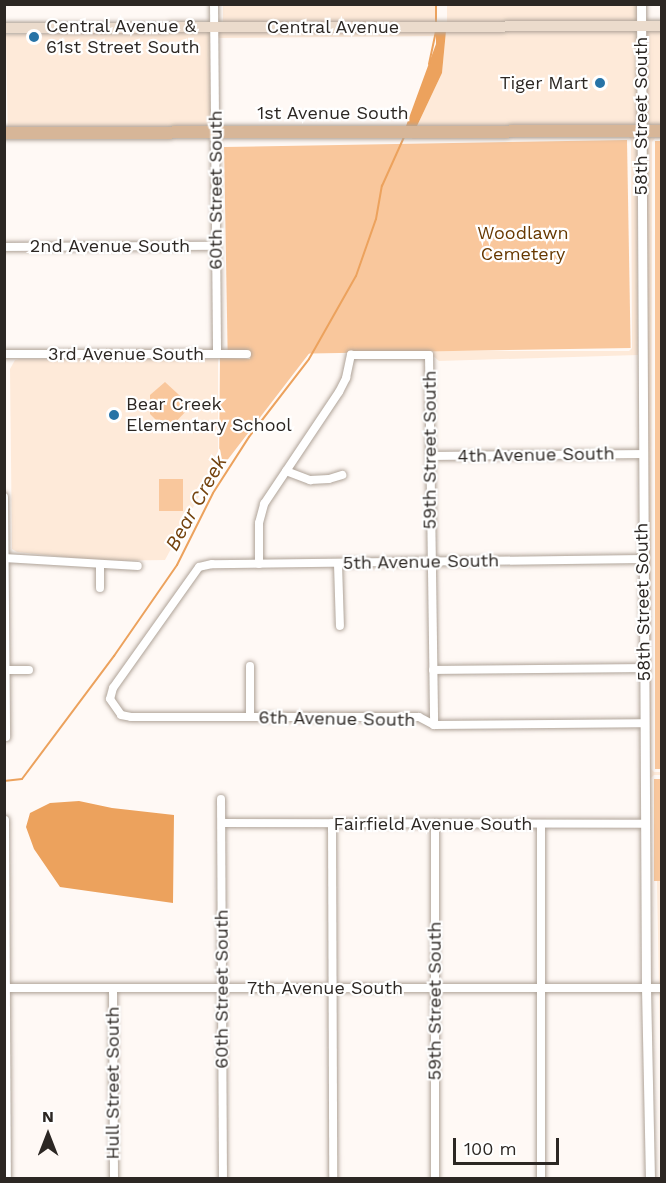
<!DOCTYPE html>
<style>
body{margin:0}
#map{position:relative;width:666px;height:1183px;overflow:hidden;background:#fff9f5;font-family:"Work Sans",sans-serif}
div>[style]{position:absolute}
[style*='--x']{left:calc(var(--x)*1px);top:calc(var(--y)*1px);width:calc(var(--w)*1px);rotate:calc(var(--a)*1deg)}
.built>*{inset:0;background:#feead9;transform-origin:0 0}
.green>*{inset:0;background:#f9c79c;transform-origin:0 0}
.water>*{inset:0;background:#eca25d}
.stream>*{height:2px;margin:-1px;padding:0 1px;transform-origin:1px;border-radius:1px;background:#eca25d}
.roads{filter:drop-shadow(0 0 2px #afa398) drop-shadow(0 0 2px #afa398)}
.minor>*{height:8px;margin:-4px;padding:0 4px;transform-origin:4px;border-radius:4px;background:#fff}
.tertiary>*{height:9px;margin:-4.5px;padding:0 4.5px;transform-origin:4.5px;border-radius:4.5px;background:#fff}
.secondary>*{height:10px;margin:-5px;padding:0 5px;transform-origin:5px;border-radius:5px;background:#ebdbcc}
.primary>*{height:12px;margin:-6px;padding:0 6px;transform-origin:6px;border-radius:6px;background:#d7b698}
.dots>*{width:16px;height:16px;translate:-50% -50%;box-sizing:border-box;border:3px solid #fff;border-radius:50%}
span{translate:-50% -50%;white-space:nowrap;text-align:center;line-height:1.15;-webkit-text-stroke:4.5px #fff;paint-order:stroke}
.poi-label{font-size:18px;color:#2c2723}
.left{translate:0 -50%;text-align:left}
.right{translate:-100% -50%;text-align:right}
.street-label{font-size:18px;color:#2c2723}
.park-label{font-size:18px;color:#673800}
.water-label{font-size:20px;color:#74430e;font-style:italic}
.frame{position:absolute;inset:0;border:6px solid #2c2723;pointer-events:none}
.north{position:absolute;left:18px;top:1105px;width:60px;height:60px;-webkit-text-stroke:4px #fff;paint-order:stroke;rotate:0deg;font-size:16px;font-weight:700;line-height:24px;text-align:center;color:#2c2723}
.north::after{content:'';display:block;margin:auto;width:21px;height:27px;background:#2c2723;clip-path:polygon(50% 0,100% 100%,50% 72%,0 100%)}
.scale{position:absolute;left:453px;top:1138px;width:106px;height:27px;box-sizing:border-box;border:3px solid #2c2723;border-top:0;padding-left:8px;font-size:18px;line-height:21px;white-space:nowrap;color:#2c2723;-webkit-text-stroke:4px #fff;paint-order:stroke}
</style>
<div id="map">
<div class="built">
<i style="left:223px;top:5px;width:213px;height:18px"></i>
<i style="left:447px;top:5px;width:190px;height:18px"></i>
<i style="clip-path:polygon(637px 30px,637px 127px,417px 126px,442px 73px,446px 31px)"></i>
<i style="left:645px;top:30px;width:16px;height:95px"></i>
<i style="left:211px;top:31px;width:97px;height:205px;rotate:89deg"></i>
<i style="clip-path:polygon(218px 31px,436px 31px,436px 36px,218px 38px)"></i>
<i style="clip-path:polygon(414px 134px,637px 135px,638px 355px,439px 361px,433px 356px,433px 351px,629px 351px,632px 348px,631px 140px,628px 136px,412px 139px)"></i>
<i style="clip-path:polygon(644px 135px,662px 135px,661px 138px,655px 138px,652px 142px,651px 769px,654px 772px,661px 772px,662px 775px,654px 775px,650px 779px,651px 881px)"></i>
<i style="clip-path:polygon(20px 359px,218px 359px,218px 461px,165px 560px,103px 561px,17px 552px,12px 549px,10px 369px,15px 360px)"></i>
<i style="clip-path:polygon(657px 881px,662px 881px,661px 1089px)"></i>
</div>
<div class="green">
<i style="left:627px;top:140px;width:208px;height:403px;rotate:89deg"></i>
<i style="left:655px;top:141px;width:7px;height:628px"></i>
<i style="clip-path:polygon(251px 351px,311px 351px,219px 471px,220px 358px,250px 359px)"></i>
<i style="clip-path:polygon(165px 382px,191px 406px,167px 431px,150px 414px,150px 395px)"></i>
<i style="left:159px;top:479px;width:24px;height:32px"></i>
<i style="left:654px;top:779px;width:7px;height:102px"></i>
</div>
<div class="water">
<i style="clip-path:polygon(436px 31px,446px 31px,442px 73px,417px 126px,406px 126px,436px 44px)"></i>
<i style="clip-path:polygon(79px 801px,112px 808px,174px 815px,173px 903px,60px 887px,34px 849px,26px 827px,30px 813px,50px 803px)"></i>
</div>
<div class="stream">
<i style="--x:436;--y:23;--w:19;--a:-90"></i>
<i style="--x:429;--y:64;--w:34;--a:-78"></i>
<i style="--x:4;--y:781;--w:18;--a:-6"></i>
<i style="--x:22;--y:779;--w:154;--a:-53.2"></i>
<i style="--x:114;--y:656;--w:111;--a:-55.3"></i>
<i style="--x:177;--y:565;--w:80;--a:-63.4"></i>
<i style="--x:213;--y:493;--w:67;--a:-57.3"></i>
<i style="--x:249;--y:437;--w:98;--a:-52.4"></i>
<i style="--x:309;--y:359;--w:95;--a:-60.5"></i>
<i style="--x:356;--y:276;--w:60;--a:-70.7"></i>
<i style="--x:376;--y:219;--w:34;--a:-80"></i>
<i style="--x:382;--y:186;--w:54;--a:-65.8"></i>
</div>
<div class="roads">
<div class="minor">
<i style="--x:214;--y:4;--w:350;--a:89.5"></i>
<i style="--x:4;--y:247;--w:212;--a:-0.3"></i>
<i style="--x:4;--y:354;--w:243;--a:0"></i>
<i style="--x:431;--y:456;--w:211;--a:-0.5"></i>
<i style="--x:286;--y:471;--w:26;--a:21"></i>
<i style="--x:310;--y:480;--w:19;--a:-3"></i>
<i style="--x:329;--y:479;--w:14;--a:-17"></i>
<i style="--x:4;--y:497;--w:240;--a:89.5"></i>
<i style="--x:4;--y:558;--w:134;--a:3.4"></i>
<i style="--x:643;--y:559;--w:431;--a:179.3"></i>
<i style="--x:212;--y:564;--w:13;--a:167"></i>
<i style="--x:199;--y:567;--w:148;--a:125.4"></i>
<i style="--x:113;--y:688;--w:11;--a:105"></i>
<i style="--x:110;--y:699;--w:19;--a:55"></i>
<i style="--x:121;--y:715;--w:10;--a:11"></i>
<i style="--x:131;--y:717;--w:288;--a:0"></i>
<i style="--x:419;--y:717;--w:17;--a:28"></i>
<i style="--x:434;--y:725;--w:210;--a:-0.5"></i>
<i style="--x:259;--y:564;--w:41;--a:-90"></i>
<i style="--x:259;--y:523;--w:20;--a:-75"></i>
<i style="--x:264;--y:504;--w:135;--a:-56.2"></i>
<i style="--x:339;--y:392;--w:16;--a:-63"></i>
<i style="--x:346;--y:378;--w:24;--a:-78"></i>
<i style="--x:351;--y:355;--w:78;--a:0"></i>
<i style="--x:429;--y:355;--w:370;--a:89.2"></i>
<i style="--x:338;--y:564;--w:62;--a:88.2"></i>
<i style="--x:100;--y:566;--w:22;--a:90"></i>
<i style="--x:6;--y:670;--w:23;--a:0"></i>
<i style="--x:433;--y:670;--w:211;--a:-0.5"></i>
<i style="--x:250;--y:717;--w:51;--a:-90"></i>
<i style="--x:221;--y:799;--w:379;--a:89.7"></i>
<i style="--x:5;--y:820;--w:358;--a:89.7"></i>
<i style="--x:222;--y:823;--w:423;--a:0.1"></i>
<i style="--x:332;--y:823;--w:355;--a:89.8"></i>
<i style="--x:435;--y:823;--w:355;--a:90"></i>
<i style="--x:541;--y:824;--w:354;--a:90"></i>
<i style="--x:4;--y:988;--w:658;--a:0"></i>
<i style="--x:113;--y:988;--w:190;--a:89.7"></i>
</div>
<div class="tertiary">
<i style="--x:641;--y:4;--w:984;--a:89.71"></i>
<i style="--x:646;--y:988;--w:190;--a:88.8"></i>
</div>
<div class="secondary">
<i style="--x:4;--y:28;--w:658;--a:-0.17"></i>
</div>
<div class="primary">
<i style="--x:4;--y:133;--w:658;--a:-0.17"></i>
</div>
</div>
<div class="dots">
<i style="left:34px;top:37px;background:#2773a6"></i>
<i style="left:600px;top:83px;background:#2773a6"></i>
<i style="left:114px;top:415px;background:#2773a6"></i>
</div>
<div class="poi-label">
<span class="left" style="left:46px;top:37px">Central Avenue &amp;<br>61st Street South</span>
<span class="right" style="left:588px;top:83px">Tiger Mart</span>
<span class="left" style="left:126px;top:415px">Bear Creek<br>Elementary School</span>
</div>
<div class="street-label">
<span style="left:333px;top:27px">Central Avenue</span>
<span style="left:333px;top:113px">1st Avenue South</span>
<span style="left:641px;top:116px;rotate:-90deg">58th Street South</span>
<span style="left:216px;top:190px;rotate:-90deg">60th Street South</span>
<span style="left:110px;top:246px">2nd Avenue South</span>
<span style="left:126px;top:354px">3rd Avenue South</span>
<span style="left:430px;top:450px;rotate:-90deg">59th Street South</span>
<span style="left:536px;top:455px;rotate:-1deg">4th Avenue South</span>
<span style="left:421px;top:562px;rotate:-1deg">5th Avenue South</span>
<span style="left:643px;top:602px;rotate:-91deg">58th Street South</span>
<span style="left:337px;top:719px;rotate:1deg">6th Avenue South</span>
<span style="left:433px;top:824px">Fairfield Avenue South</span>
<span style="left:325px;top:988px">7th Avenue South</span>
<span style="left:222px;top:989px;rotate:-90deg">60th Street South</span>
<span style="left:435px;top:1001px;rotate:-90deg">59th Street South</span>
<span style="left:113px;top:1083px;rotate:-90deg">Hull Street South</span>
</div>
<div class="park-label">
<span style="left:523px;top:244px">Woodlawn<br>Cemetery</span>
</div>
<div class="water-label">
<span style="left:196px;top:503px;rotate:-61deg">Bear Creek</span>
</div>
<div class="frame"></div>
<div class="north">N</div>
<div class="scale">100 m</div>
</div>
